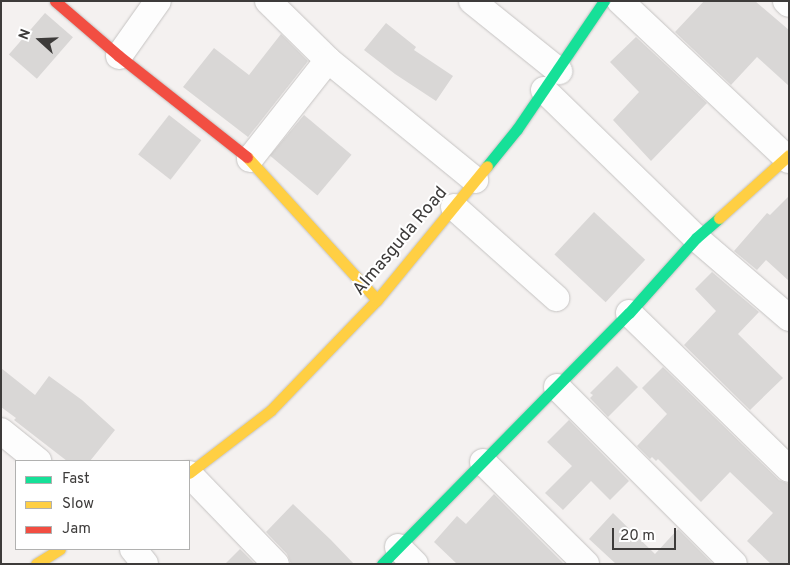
<!DOCTYPE html>
<style>
body{margin:0}
#map{position:relative;width:790px;height:565px;overflow:hidden;background:#f4f1f0;font-family:Overpass,sans-serif}
div>[style]{position:absolute}
[style*='--x']{left:calc(var(--x)*1px);top:calc(var(--y)*1px);width:calc(var(--w)*1px);rotate:calc(var(--a)*1deg)}
.building>*{inset:0;background:#d9d7d6;transform-origin:0 0}
.roads{filter:drop-shadow(0 0 1px #c5c3c2) drop-shadow(0 0 1px #c5c3c2)}
.street>*{height:26px;margin:-13px;padding:0 13px;transform-origin:13px;border-radius:13px;background:#fdfdfd}
.fast>*{height:11px;margin:-5.5px;padding:0 5.5px;transform-origin:5.5px;border-radius:5.5px;background:#16e098}
.slow>*{height:11px;margin:-5.5px;padding:0 5.5px;transform-origin:5.5px;border-radius:5.5px;background:#ffcf43}
.jam>*{height:11px;margin:-5.5px;padding:0 5.5px;transform-origin:5.5px;border-radius:5.5px;background:#f24e42}
span{translate:-50% -50%;white-space:nowrap;text-align:center;line-height:1.15;-webkit-text-stroke:4px #fff;paint-order:stroke}
.street-label{font-size:18px;color:#3d3b3a}
.frame{position:absolute;inset:0;border:2px solid #3d3b3a;pointer-events:none}
.legend{position:absolute;left:15px;top:460px;width:175px;height:90px;box-sizing:border-box;background:#fff;border:1px solid #b1b1b0;margin:0;padding:6px 9px;list-style:none;font-size:15px;color:#3d3b3a}
.legend li{display:flex;align-items:center;gap:10px;height:25px}
.legend b{width:25px;border:1px solid #b1b1b0}
.north{position:absolute;left:15px;top:15px;width:50px;height:50px;-webkit-text-stroke:4px #fff;paint-order:stroke;rotate:290deg;font-size:14px;font-weight:700;line-height:20px;text-align:center;color:#3d3b3a}
.north::after{content:'';display:block;margin:auto;width:18px;height:22px;background:#3d3b3a;clip-path:polygon(50% 0,100% 100%,50% 72%,0 100%)}
.scale{position:absolute;left:612px;top:528px;width:64px;height:22px;box-sizing:border-box;border:2px solid #3d3b3a;border-top:0;padding-left:6px;font-size:15px;line-height:18px;white-space:nowrap;color:#3d3b3a;-webkit-text-stroke:4px #fff;paint-order:stroke}
</style>
<div id="map">
<div class="building">
<i style="clip-path:polygon(704px 1px,755px 1px,789px 30px,789px 86px,757px 57px,731px 85px,675px 32px)"></i>
<i style="left:45px;top:13px;width:37px;height:55px;rotate:41deg"></i>
<i style="clip-path:polygon(386px 23px,416px 47px,414px 50px,453px 76px,436px 101px,395px 74px,364px 50px)"></i>
<i style="clip-path:polygon(281px 34px,308px 61px,248px 137px,183px 87px,214px 48px,249px 75px)"></i>
<i style="clip-path:polygon(636px 37px,707px 103px,651px 161px,613px 120px,639px 92px,610px 62px)"></i>
<i style="left:169px;top:115px;width:41px;height:50px;rotate:38deg"></i>
<i style="left:304px;top:115px;width:62px;height:53px;rotate:40deg"></i>
<i style="clip-path:polygon(789px 196px,789px 281px,766px 260px,757px 270px,734px 251px,767px 213px,770px 215px)"></i>
<i style="left:594px;top:212px;width:70px;height:58px;rotate:43deg"></i>
<i style="clip-path:polygon(712px 272px,759px 312px,738px 334px,783px 378px,750px 410px,684px 345px,716px 311px,695px 289px)"></i>
<i style="clip-path:polygon(617px 366px,638px 387px,608px 417px,590px 398px,593px 395px,590px 393px)"></i>
<i style="clip-path:polygon(663px 367px,779px 480px,789px 484px,789px 564px,771px 564px,747px 541px,773px 513px,730px 472px,701px 502px,658px 459px,656px 461px,652px 457px,650px 459px,637px 446px,667px 414px,642px 388px)"></i>
<i style="clip-path:polygon(1px 368px,35px 395px,49px 376px,82px 400px,115px 430px,90px 461px,67px 461px,14px 420px,16px 418px,1px 407px)"></i>
<i style="clip-path:polygon(569px 420px,629px 481px,610px 500px,591px 481px,563px 510px,545px 493px,572px 466px,547px 442px)"></i>
<i style="clip-path:polygon(494px 494px,564px 564px,457px 564px,434px 542px,457px 516px,466px 524px)"></i>
<i style="clip-path:polygon(293px 504px,331px 540px,354px 564px,291px 564px,287px 554px,266px 532px)"></i>
<i style="clip-path:polygon(613px 513px,655px 554px,678px 529px,713px 564px,616px 564px,589px 539px)"></i>
<i style="clip-path:polygon(240px 549px,255px 564px,225px 564px)"></i>
</div>
<div class="roads">
<div class="street">
<i style="--x:268;--y:1;--w:84;--a:44.5"></i>
<i style="--x:328;--y:60;--w:190;--a:39.2"></i>
<i style="--x:472;--y:1;--w:112;--a:38.8"></i>
<i style="--x:620;--y:1;--w:232;--a:43.3"></i>
<i style="--x:786;--y:1;--w:4;--a:45"></i>
<i style="--x:119;--y:56;--w:67;--a:-54.7"></i>
<i style="--x:544;--y:90;--w:212;--a:44.2"></i>
<i style="--x:696;--y:238;--w:123;--a:40.7"></i>
<i style="--x:250;--y:159;--w:126;--a:-51.8"></i>
<i style="--x:454;--y:207;--w:137;--a:41.7"></i>
<i style="--x:629;--y:313;--w:223;--a:44.3"></i>
<i style="--x:557;--y:387;--w:250;--a:45"></i>
<i style="--x:1;--y:431;--w:48;--a:39"></i>
<i style="--x:483;--y:462;--w:145;--a:44.7"></i>
<i style="--x:189;--y:474;--w:125;--a:46"></i>
<i style="--x:398;--y:547;--w:24;--a:45"></i>
<i style="--x:133;--y:549;--w:19;--a:51"></i>
</div>
<div class="fast">
<i style="--x:487;--y:166;--w:48;--a:-51"></i>
<i style="--x:517;--y:129;--w:155;--a:-55.8"></i>
<i style="--x:382;--y:564;--w:352;--a:-45.5"></i>
<i style="--x:629;--y:313;--w:101;--a:-48.2"></i>
<i style="--x:696;--y:238;--w:30;--a:-41"></i>
</div>
<div class="slow">
<i style="--x:247;--y:157;--w:193;--a:47.7"></i>
<i style="--x:719;--y:218;--w:94;--a:-42"></i>
<i style="--x:189;--y:473;--w:103;--a:-37.5"></i>
<i style="--x:271;--y:410;--w:153;--a:-46.1"></i>
<i style="--x:377;--y:300;--w:173;--a:-50.6"></i>
<i style="--x:36;--y:564;--w:28;--a:-32"></i>
</div>
<div class="jam">
<i style="--x:55;--y:1;--w:84;--a:40.7"></i>
<i style="--x:119;--y:56;--w:163;--a:38.3"></i>
</div>
</div>
<div class="street-label">
<span style="left:401px;top:242px;rotate:-50deg">Almasguda Road</span>
</div>
<div class="frame"></div>
<ul class="legend">
<li><b style="height:6px;background:#16e098"></b>Fast</li>
<li><b style="height:6px;background:#ffcf43"></b>Slow</li>
<li><b style="height:6px;background:#f24e42"></b>Jam</li>
</ul>
<div class="north">N</div>
<div class="scale">20 m</div>
</div>
